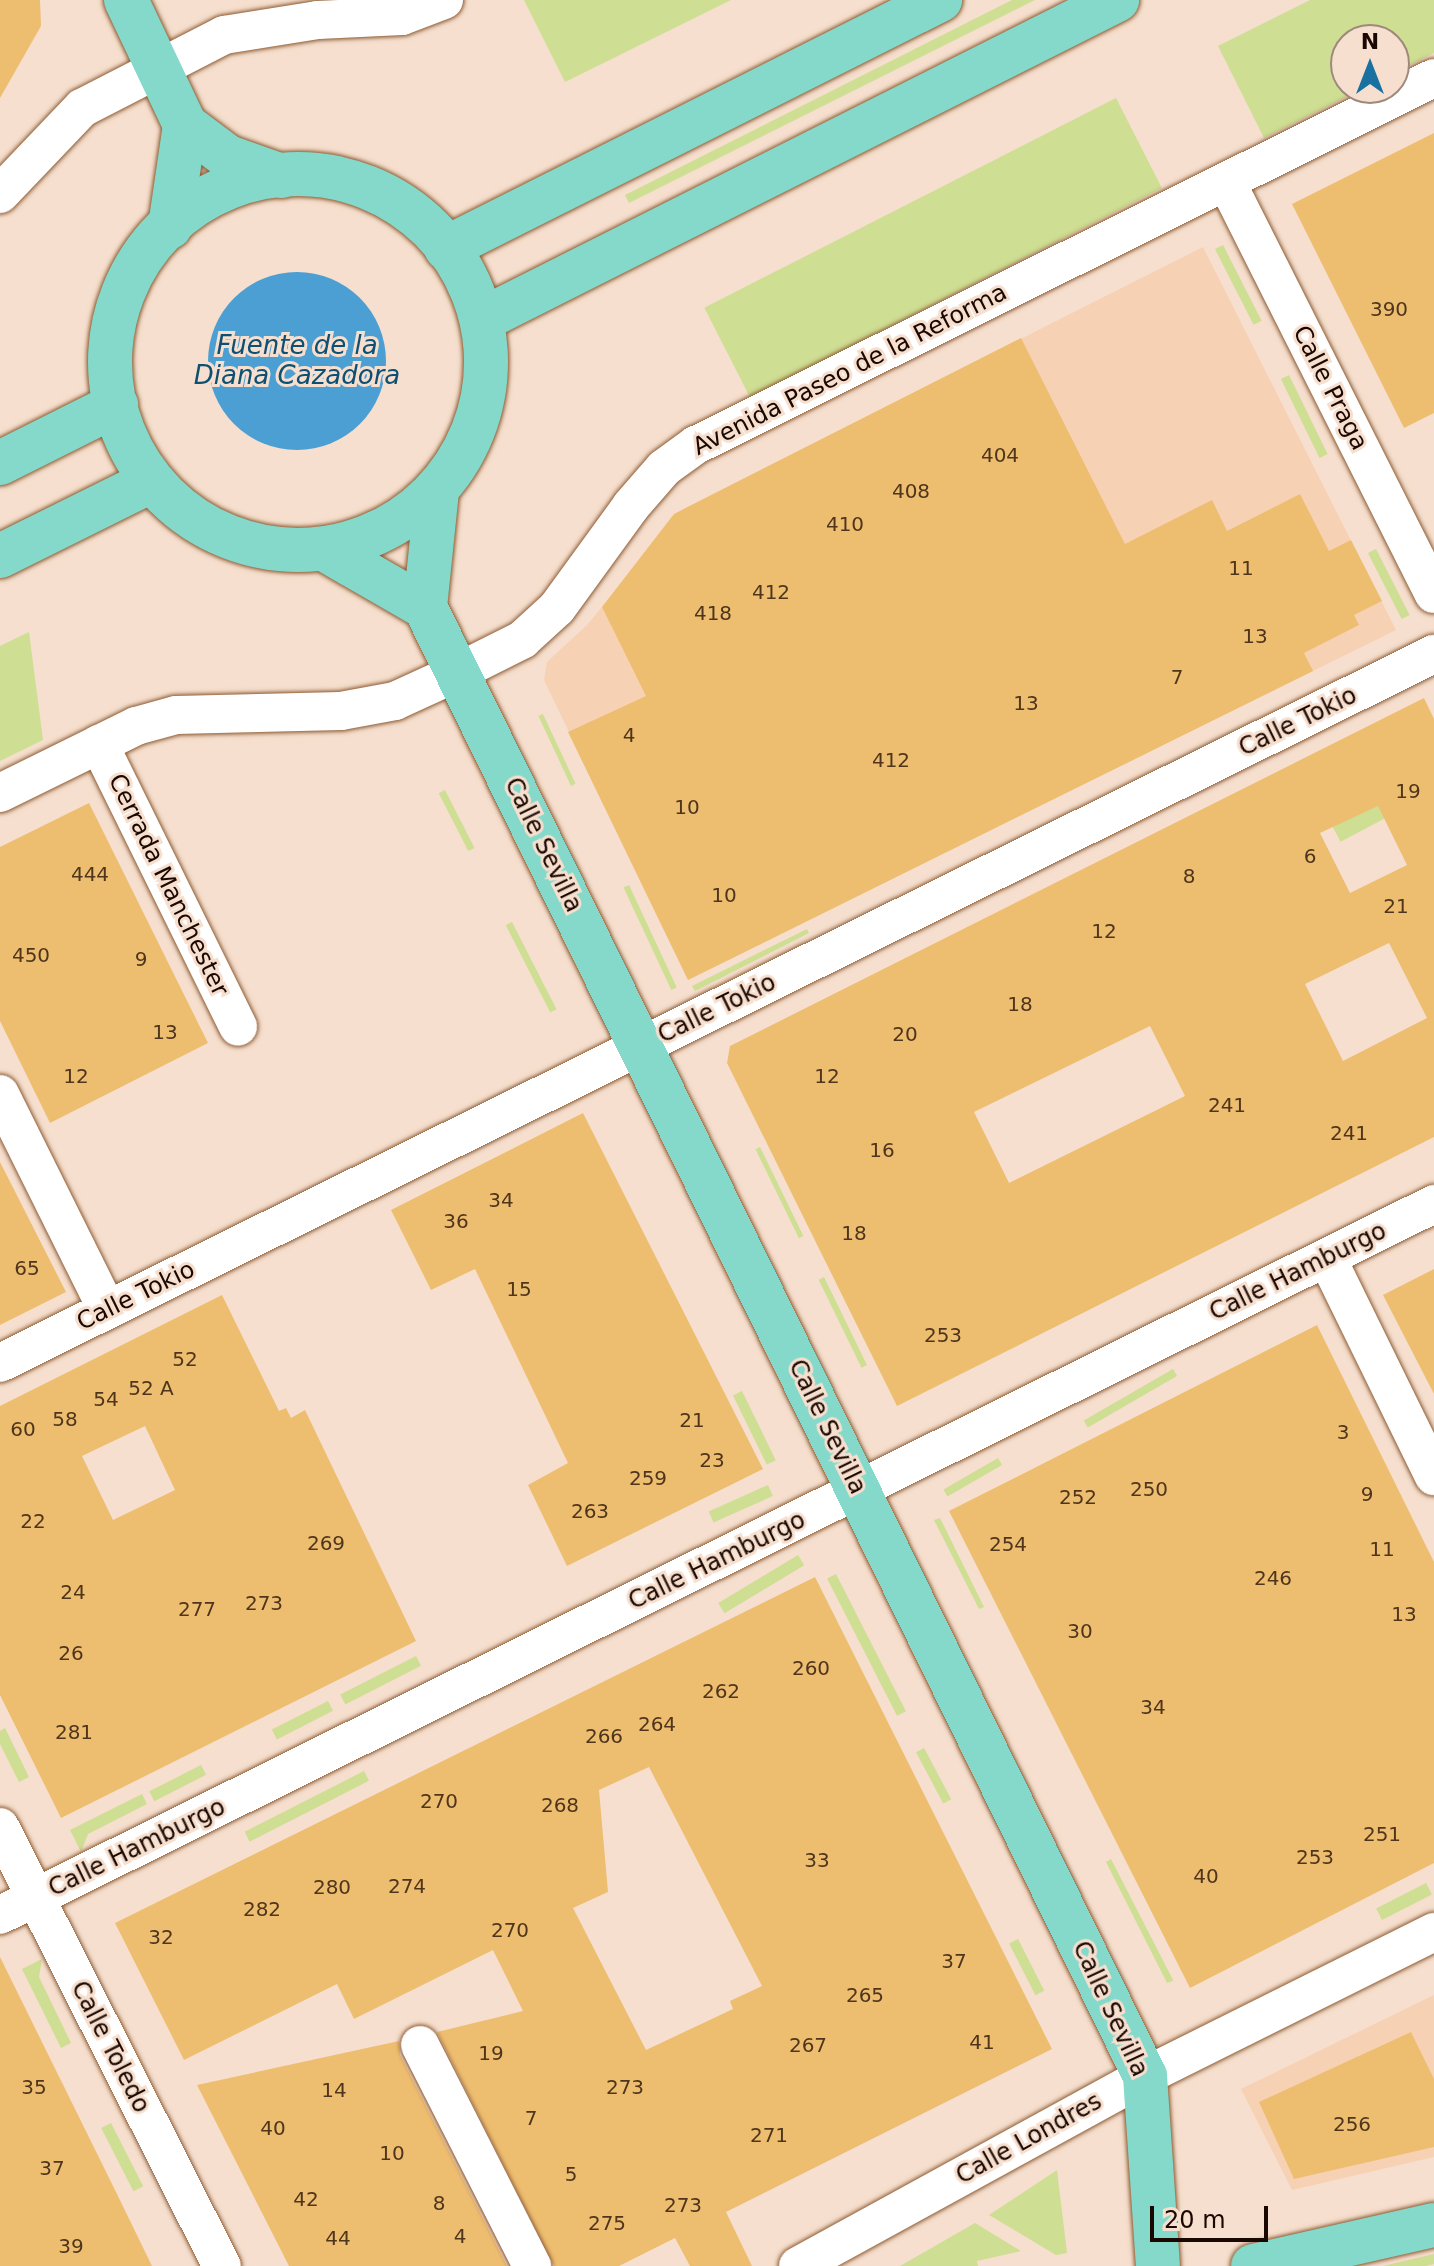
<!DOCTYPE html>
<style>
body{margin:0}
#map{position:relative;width:1434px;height:2266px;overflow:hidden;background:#f6dfce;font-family:"DejaVu Sans",sans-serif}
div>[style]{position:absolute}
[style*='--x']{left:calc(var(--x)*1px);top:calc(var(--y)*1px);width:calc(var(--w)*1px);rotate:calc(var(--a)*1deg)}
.built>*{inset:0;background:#f7d1b4}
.green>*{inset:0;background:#cede93;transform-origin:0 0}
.water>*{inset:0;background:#4b9fd3}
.round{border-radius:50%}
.building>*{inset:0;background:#eebe70}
.roads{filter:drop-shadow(0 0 2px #8d5b32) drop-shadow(0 0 2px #8d5b32)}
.minor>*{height:38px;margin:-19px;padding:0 19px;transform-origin:19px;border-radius:19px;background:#fff}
.major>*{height:44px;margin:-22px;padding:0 22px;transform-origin:22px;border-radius:22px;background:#85d9ca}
.major>.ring{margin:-22px;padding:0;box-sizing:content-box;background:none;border:44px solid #85d9ca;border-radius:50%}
span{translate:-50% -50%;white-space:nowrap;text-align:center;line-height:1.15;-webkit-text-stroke:6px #f6dfce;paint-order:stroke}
.number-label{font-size:20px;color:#4f351c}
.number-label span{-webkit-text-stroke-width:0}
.street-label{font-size:24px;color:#1a0700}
.water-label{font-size:26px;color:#0e5073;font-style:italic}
.north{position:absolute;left:1330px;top:24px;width:80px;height:80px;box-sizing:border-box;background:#f6dfce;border:2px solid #9e897c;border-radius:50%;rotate:0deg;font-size:22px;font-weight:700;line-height:32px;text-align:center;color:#1a0700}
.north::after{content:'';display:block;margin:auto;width:28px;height:36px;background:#1871a0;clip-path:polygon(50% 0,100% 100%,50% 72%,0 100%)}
.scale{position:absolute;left:1150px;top:2206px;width:118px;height:36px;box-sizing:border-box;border:4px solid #1a0700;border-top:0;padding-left:10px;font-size:24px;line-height:28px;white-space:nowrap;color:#1a0700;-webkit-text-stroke:6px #f6dfce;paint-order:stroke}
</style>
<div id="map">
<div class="built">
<i style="clip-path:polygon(1203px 247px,1396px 630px,688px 980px,544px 680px,547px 662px,587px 625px,683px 509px)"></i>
<i style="clip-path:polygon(1434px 1995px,1434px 2157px,1292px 2190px,1241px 2089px)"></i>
</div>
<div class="green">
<i style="clip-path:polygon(524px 0,731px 0,565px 82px)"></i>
<i style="clip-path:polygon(1012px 0,1035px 0,629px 203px,625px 195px)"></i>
<i style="clip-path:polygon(1310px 0,1434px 0,1434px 53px,1394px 73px,1394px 40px,1346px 40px,1346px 88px,1364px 88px,1264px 138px,1218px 46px)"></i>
<i style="left:1116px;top:98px;width:101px;height:462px;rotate:63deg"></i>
<i style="left:1223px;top:245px;width:85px;height:9px;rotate:63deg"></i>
<i style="left:1289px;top:375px;width:88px;height:9px;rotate:64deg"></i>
<i style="left:1376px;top:549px;width:74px;height:9px;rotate:63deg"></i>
<i style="clip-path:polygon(29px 632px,43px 740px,0 761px,0 646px)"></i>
<i style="left:543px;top:714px;width:77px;height:5px;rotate:65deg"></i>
<i style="left:1371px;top:769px;width:50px;height:61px;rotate:62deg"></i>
<i style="left:445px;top:790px;width:65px;height:7px;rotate:63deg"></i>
<i style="left:629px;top:885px;width:113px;height:6px;rotate:65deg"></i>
<i style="left:512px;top:922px;width:98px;height:7px;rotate:63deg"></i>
<i style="clip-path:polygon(807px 929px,809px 933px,695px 991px,692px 986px)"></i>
<i style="left:760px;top:1147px;width:99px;height:5px;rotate:64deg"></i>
<i style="left:824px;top:1277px;width:98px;height:6px;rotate:64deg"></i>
<i style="left:1173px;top:1369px;width:8px;height:103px;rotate:60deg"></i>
<i style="left:742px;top:1391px;width:77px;height:10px;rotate:64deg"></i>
<i style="left:998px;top:1458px;width:8px;height:63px;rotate:60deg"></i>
<i style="left:768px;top:1485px;width:12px;height:65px;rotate:66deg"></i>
<i style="clip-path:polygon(940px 1518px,984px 1607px,979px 1609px,934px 1520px)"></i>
<i style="left:798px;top:1555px;width:12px;height:93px;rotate:59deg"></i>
<i style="left:836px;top:1574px;width:154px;height:10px;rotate:63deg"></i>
<i style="left:416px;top:1656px;width:11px;height:85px;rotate:63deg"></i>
<i style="left:328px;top:1701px;width:11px;height:63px;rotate:63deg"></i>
<i style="clip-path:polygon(5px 1728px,29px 1777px,19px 1782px,0 1744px,0 1731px)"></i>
<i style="left:924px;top:1748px;width:58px;height:9px;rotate:62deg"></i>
<i style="left:201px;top:1765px;width:11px;height:58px;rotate:63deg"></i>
<i style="left:364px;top:1771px;width:11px;height:134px;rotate:63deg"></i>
<i style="clip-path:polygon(142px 1794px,147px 1804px,88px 1834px,81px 1852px,70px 1830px)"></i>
<i style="clip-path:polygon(1111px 1859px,1173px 1980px,1173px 1981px,1167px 1983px,1106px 1862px)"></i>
<i style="left:1426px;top:1883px;width:13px;height:56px;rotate:63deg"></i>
<i style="left:1018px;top:1939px;width:58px;height:10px;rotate:63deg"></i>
<i style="clip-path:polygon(42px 1959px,39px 1977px,71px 2043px,61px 2048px,22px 1969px)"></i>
<i style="left:111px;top:2123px;width:71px;height:11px;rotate:63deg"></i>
<i style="clip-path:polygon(1057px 2170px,1067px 2253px,1056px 2255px,989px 2215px)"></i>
<i style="clip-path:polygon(975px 2223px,1021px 2251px,977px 2261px,978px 2266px,886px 2266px,900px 2266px)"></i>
<i style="clip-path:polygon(1434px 2254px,1434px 2264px,1426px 2266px,1383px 2266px)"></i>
</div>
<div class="water">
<i class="round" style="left:208px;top:272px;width:178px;height:178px"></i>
</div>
<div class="building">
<i style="clip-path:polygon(0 0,40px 0,41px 26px,0 98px)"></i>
<i style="clip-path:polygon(1434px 133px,1434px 413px,1404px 428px,1292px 204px)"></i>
<i style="clip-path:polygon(1021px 338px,1125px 544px,1212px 500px,1227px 531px,1300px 494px,1329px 551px,1351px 540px,1382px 601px,1354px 615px,1359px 625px,1304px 653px,1313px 671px,688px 980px,568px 732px,646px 696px,602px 607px,674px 514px)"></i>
<i style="clip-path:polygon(evenodd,1424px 698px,1434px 719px,1434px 1137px,897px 1406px,727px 1063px,730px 1046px,1424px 698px,1378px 806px,1407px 865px,1350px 893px,1320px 833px,1378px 806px,1424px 698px,1389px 943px,1427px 1018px,1343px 1061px,1305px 984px,1389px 943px,1424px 698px,1150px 1026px,1185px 1096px,1009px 1183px,974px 1112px,1150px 1026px)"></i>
<i style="clip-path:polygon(89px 803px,208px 1043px,50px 1123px,0 1021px,0 847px)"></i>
<i style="clip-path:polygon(583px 1113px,763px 1469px,567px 1566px,528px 1485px,568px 1463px,475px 1269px,431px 1290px,391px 1210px)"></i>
<i style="clip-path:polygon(0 1162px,66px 1292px,0 1325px)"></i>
<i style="clip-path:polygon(1434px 1269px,1434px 1394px,1383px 1295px)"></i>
<i style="clip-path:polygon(evenodd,222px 1295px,279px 1411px,286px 1408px,291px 1418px,305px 1410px,416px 1641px,61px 1818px,0 1695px,0 1406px,222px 1295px,145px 1426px,175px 1490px,113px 1520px,82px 1456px,145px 1426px)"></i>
<i style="clip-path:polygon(1317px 1325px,1434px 1562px,1434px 1863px,1190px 1988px,949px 1511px)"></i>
<i style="clip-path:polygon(evenodd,815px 1577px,1052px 2049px,726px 2212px,752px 2266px,690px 2266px,675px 2238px,619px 2266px,554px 2266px,437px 2032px,523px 2011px,493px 1950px,354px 2019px,337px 1984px,184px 2060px,115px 1923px,815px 1577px,649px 1767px,762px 1986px,730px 2001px,733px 2009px,646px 2050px,573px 1908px,608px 1892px,599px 1790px,649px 1767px)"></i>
<i style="clip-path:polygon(0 1957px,116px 2192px,152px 2266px,0 2266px)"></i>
<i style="clip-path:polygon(1411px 2032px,1434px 2079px,1434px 2147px,1294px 2179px,1259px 2102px)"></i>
<i style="clip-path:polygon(399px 2041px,400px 2055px,507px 2266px,289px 2266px,197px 2085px)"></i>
</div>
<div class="roads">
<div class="minor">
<i style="--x:1227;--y:183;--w:460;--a:63.3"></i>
<i style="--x:0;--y:194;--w:119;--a:-46.4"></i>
<i style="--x:82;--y:108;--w:160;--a:-27.2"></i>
<i style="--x:224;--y:35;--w:95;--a:-9.1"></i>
<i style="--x:318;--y:20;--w:84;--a:-2.7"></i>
<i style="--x:402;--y:16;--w:45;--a:-20.9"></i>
<i style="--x:99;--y:744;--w:315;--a:63.8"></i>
<i style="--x:0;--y:793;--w:152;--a:-26.2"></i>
<i style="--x:136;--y:726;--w:41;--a:-15.4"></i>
<i style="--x:176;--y:715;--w:165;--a:-1.4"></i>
<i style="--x:341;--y:711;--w:55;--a:-10.5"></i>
<i style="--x:395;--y:701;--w:69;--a:-24.7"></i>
<i style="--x:458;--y:672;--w:72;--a:-26.6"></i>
<i style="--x:522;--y:640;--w:47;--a:-42.4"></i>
<i style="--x:557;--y:608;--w:126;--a:-54"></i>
<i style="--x:631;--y:506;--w:50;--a:-49"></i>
<i style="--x:664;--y:468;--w:39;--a:-36"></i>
<i style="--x:696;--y:445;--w:824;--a:-26.44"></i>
<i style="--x:0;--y:1094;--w:241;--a:63.6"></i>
<i style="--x:1327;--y:1258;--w:243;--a:63.9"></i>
<i style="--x:0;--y:1363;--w:1600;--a:-26.31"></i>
<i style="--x:0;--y:1827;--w:492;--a:63.2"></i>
<i style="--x:0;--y:1915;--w:1601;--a:-26.37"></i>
<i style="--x:420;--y:2045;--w:248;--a:63.1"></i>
<i style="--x:798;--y:2266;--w:396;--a:-28.7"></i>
<i style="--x:1145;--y:2076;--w:323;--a:-26.5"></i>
</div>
<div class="major">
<i style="--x:126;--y:0;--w:138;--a:64.7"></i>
<i style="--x:185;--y:125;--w:103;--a:98.4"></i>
<i style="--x:185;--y:125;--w:54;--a:36.7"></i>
<i style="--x:228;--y:157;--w:57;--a:19.4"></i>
<i class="ring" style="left:110px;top:174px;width:332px;height:332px"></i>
<i style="--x:446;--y:248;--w:553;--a:-26.66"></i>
<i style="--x:483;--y:319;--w:710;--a:-26.71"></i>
<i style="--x:0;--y:463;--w:130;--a:-26.6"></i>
<i style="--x:324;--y:549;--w:116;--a:29.9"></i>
<i style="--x:425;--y:607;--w:1636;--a:63.89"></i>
<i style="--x:1145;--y:2076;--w:190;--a:86.1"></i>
<i style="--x:0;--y:556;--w:169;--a:-26.4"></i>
<i style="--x:425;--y:607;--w:117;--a:-84.1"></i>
<i style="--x:1253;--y:2266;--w:186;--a:-12.8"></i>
</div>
</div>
<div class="number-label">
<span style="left:1389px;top:309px">390</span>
<span style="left:1000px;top:455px">404</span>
<span style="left:911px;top:491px">408</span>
<span style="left:845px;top:524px">410</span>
<span style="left:1241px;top:568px">11</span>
<span style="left:771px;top:592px">412</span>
<span style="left:713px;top:613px">418</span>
<span style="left:1255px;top:636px">13</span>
<span style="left:1177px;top:677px">7</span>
<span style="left:1026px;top:703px">13</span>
<span style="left:629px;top:735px">4</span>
<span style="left:891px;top:760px">412</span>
<span style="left:1408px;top:791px">19</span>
<span style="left:687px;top:807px">10</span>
<span style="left:1310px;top:856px">6</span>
<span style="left:90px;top:874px">444</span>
<span style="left:1189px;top:876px">8</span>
<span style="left:724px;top:895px">10</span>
<span style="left:1396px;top:906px">21</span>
<span style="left:1104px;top:931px">12</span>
<span style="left:31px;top:955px">450</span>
<span style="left:141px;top:959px">9</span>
<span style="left:1020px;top:1004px">18</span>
<span style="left:165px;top:1032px">13</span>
<span style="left:905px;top:1034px">20</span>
<span style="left:76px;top:1076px">12</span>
<span style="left:827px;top:1076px">12</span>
<span style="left:1227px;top:1105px">241</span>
<span style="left:1349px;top:1133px">241</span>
<span style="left:882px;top:1150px">16</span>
<span style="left:501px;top:1200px">34</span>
<span style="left:456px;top:1221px">36</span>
<span style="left:854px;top:1233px">18</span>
<span style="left:27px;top:1268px">65</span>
<span style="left:519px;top:1289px">15</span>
<span style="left:943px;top:1335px">253</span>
<span style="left:185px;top:1359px">52</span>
<span style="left:151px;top:1388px">52 A</span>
<span style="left:106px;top:1399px">54</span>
<span style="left:65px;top:1419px">58</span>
<span style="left:692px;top:1420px">21</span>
<span style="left:23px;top:1429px">60</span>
<span style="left:1343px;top:1432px">3</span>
<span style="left:712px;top:1460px">23</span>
<span style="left:648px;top:1478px">259</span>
<span style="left:1149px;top:1489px">250</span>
<span style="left:1367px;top:1494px">9</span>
<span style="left:1078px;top:1497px">252</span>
<span style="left:590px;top:1511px">263</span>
<span style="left:33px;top:1521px">22</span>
<span style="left:326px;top:1543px">269</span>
<span style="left:1008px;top:1544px">254</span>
<span style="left:1382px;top:1549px">11</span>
<span style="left:1273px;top:1578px">246</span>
<span style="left:73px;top:1592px">24</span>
<span style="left:264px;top:1603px">273</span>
<span style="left:197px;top:1609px">277</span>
<span style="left:1404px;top:1614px">13</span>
<span style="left:1080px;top:1631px">30</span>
<span style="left:71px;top:1653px">26</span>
<span style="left:811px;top:1668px">260</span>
<span style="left:721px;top:1691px">262</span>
<span style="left:1153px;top:1707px">34</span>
<span style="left:657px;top:1724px">264</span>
<span style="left:74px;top:1732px">281</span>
<span style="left:604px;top:1736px">266</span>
<span style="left:439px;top:1801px">270</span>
<span style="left:560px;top:1805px">268</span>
<span style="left:1382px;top:1834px">251</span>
<span style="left:1315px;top:1857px">253</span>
<span style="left:817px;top:1860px">33</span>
<span style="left:1206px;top:1876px">40</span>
<span style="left:407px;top:1886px">274</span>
<span style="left:332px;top:1887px">280</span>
<span style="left:262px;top:1909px">282</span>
<span style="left:510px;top:1930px">270</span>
<span style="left:161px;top:1937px">32</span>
<span style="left:954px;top:1961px">37</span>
<span style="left:865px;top:1995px">265</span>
<span style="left:982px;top:2042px">41</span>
<span style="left:808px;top:2045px">267</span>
<span style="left:491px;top:2053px">19</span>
<span style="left:34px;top:2087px">35</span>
<span style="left:625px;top:2087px">273</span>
<span style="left:334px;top:2090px">14</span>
<span style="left:531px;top:2118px">7</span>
<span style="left:1352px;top:2124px">256</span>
<span style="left:273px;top:2128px">40</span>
<span style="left:769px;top:2135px">271</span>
<span style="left:392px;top:2153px">10</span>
<span style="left:52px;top:2168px">37</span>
<span style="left:571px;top:2174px">5</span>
<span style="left:306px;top:2199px">42</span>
<span style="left:439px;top:2203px">8</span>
<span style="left:683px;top:2205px">273</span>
<span style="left:607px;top:2223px">275</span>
<span style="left:460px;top:2236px">4</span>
<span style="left:338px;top:2238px">44</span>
<span style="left:71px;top:2246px">39</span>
</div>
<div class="street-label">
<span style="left:850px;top:370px;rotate:-27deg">Avenida Paseo de la Reforma</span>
<span style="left:1330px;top:388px;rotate:63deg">Calle Praga</span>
<span style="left:1298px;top:722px;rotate:-26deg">Calle Tokio</span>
<span style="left:543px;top:845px;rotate:64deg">Calle Sevilla</span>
<span style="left:168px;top:885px;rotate:64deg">Cerrada Manchester</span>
<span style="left:717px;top:1009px;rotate:-26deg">Calle Tokio</span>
<span style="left:1298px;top:1272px;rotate:-26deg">Calle Hamburgo</span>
<span style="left:136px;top:1296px;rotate:-26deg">Calle Tokio</span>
<span style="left:827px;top:1427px;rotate:64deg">Calle Sevilla</span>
<span style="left:717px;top:1561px;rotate:-26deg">Calle Hamburgo</span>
<span style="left:137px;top:1848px;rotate:-26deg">Calle Hamburgo</span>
<span style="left:1110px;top:2009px;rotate:65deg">Calle Sevilla</span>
<span style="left:110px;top:2047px;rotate:63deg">Calle Toledo</span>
<span style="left:1029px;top:2139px;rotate:-29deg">Calle Londres</span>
</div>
<div class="water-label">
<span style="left:297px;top:361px">Fuente de la<br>Diana Cazadora</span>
</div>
<div class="north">N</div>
<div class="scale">20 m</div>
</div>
